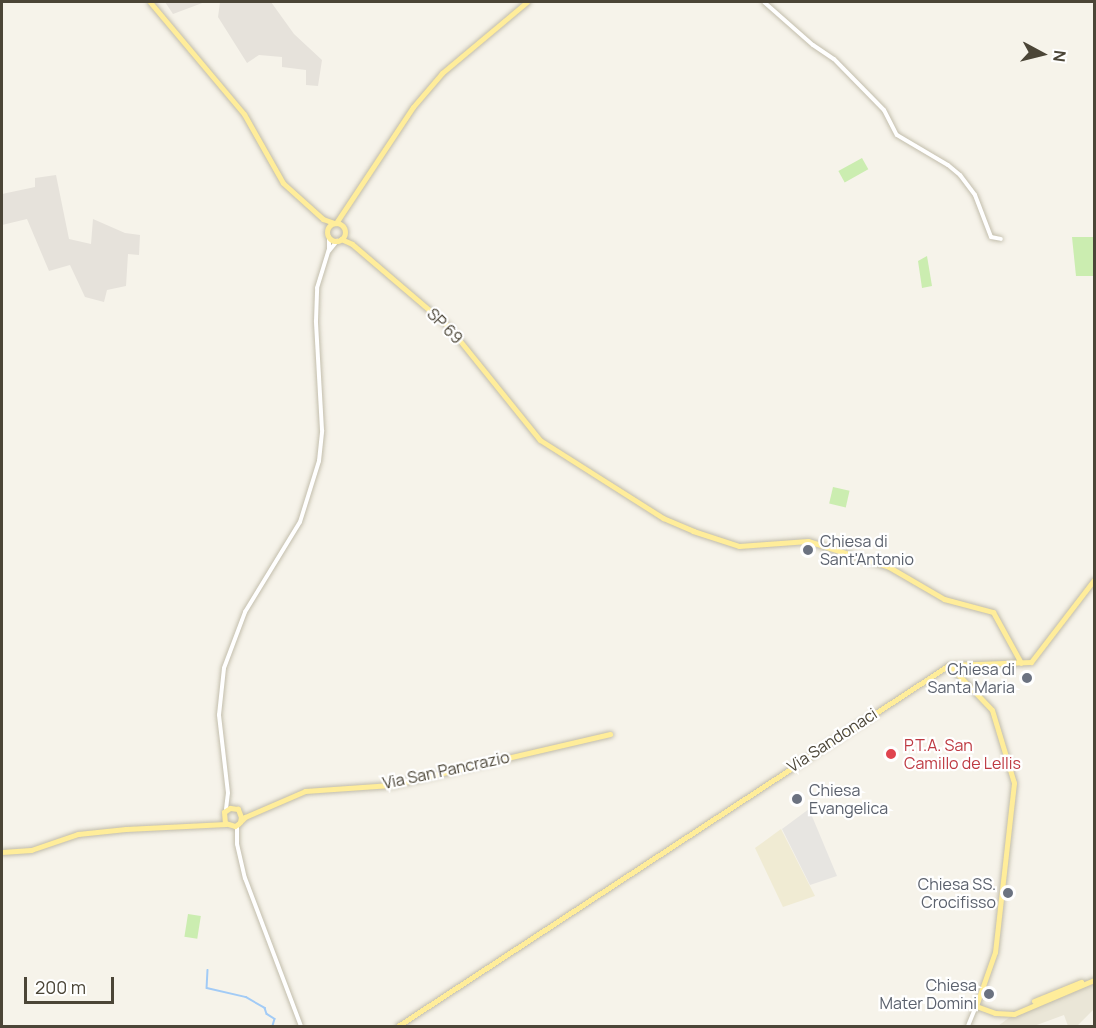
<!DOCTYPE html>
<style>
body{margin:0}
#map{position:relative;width:1096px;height:1028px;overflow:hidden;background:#f6f3ea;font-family:Manrope,sans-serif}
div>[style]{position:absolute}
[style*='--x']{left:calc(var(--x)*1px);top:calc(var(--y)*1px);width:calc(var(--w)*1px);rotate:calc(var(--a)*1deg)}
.residential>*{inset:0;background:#eae6d7}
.industrial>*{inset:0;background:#e6e2db}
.education>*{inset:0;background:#f0ebd3}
.green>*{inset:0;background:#cbedb0;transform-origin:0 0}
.parking>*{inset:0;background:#e7e5e1}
.stream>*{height:1.5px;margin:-0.75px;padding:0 0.75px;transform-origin:0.75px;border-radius:0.75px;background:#a2cbf6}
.roads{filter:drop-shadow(0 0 2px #c2bdab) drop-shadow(0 0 2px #c2bdab)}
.minor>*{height:4px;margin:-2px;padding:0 2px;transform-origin:2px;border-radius:2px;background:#fff}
.major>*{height:5px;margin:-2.5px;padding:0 2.5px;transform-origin:2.5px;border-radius:2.5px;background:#ffed9a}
.major>.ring{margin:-2.5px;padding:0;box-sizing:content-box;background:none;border:5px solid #ffed9a;border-radius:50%}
.dots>*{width:16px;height:16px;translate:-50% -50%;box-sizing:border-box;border:3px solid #fff;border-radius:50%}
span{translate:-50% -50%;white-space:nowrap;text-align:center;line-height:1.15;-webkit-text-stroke:4.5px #fff;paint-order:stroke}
.street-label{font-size:16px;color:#4b4537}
.worship-label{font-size:16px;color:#5b616d}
.left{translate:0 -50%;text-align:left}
.right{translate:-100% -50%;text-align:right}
.health-label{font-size:16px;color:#be3a42}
.frame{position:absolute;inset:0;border:3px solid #4b4537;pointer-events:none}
.north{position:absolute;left:1012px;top:24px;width:60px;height:60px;-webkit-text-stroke:4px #fff;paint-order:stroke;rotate:97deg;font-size:16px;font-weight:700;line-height:24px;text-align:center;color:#4b4537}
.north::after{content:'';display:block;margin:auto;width:21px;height:27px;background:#4b4537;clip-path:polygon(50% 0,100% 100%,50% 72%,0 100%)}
.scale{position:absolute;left:24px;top:977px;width:90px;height:27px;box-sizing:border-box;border:3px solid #4b4537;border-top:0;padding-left:8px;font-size:18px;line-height:21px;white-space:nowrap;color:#4b4537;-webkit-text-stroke:4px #fff;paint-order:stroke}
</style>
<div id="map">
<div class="residential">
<i style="clip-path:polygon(1094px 983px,1094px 1009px,1077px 1026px,1068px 1026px,1064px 1015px,1034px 1026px,998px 1026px,1010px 1017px)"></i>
</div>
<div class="industrial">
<i style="clip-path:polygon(165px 2px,205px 2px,173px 14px)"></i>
<i style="clip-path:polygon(220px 2px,271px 2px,294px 34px,322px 60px,318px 86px,306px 85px,306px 70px,282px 67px,282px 57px,259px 55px,247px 63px,218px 17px)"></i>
<i style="clip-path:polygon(56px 175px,69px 239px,91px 244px,93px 219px,125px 233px,140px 235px,139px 255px,128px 254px,126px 286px,107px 290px,104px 302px,85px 297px,70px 265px,49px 271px,27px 219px,2px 225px,2px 194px,35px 187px,35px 178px)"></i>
</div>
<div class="education">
<i style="clip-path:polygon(781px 829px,815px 896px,783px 907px,755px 848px)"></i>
</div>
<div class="green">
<i style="left:862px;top:158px;width:13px;height:27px;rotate:61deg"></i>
<i style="clip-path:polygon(1072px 237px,1094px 237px,1094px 276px,1076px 276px)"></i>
<i style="clip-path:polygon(927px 256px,932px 286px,922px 288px,918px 261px)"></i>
<i style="left:833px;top:487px;width:17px;height:17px;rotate:13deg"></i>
<i style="left:188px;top:914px;width:13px;height:23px;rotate:9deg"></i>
</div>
<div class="parking">
<i style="clip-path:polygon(809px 809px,837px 876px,810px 885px,782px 829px)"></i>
</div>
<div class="stream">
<i style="--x:208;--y:970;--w:18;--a:93"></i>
<i style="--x:207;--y:988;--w:40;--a:13"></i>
<i style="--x:246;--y:997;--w:22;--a:30"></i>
<i style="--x:265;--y:1008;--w:6;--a:72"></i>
<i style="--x:267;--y:1014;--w:9;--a:32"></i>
<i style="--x:275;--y:1019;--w:7;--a:106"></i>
</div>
<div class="roads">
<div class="minor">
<i style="--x:764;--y:2;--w:65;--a:41.3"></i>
<i style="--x:813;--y:45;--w:25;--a:34"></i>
<i style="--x:834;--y:59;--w:71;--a:45.6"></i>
<i style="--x:884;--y:110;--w:28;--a:63"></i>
<i style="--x:897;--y:135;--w:59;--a:30.5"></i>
<i style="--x:948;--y:165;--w:16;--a:40"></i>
<i style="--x:960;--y:175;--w:25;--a:53"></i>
<i style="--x:975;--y:195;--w:45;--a:69.1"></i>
<i style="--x:991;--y:237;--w:10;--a:11"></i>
<i style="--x:329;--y:251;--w:13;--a:-51"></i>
<i style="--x:226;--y:809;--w:16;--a:-83"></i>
<i style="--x:228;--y:793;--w:79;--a:-96.6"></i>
<i style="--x:219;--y:715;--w:47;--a:-83.9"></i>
<i style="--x:224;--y:668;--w:60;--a:-69.4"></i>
<i style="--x:245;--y:612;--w:105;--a:-58.6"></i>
<i style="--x:300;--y:522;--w:64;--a:-72.7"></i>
<i style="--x:319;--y:461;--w:31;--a:-84"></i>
<i style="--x:322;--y:430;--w:109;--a:-93.2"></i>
<i style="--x:316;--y:321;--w:33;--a:-88"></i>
<i style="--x:317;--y:288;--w:41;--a:-72.9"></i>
<i style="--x:329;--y:249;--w:12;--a:-90"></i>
<i style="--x:237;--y:826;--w:18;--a:90"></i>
<i style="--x:237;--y:844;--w:35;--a:77"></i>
<i style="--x:245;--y:878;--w:158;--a:69.3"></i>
<i style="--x:968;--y:1026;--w:22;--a:-68"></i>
</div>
<div class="major">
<i style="--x:150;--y:2;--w:146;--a:50"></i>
<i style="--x:244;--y:114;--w:79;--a:60.5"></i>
<i style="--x:283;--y:183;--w:54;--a:42"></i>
<i style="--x:323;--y:219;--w:12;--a:20"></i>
<i style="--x:336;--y:223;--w:139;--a:-56.4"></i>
<i style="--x:413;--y:107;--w:45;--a:-49.5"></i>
<i style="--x:442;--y:73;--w:111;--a:-39.9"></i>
<i class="ring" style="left:327px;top:223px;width:13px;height:13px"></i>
<i style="--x:341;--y:239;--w:12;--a:24"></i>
<i style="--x:352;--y:244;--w:126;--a:40.5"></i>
<i style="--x:448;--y:326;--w:146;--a:51.1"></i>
<i style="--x:540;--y:440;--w:146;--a:32.4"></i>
<i style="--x:663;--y:518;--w:33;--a:23"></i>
<i style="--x:693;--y:531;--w:48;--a:18.1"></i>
<i style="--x:739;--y:546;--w:69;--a:-4.1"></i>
<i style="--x:808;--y:541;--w:85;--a:17.8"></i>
<i style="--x:889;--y:567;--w:64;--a:30.2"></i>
<i style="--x:944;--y:599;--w:51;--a:14.9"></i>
<i style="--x:993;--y:612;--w:58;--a:61.2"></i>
<i style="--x:949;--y:665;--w:62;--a:46.3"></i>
<i style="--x:992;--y:710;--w:76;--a:73.2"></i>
<i style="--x:1014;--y:783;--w:170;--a:96.4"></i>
<i style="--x:995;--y:952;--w:57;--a:109.4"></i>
<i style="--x:976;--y:1006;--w:20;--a:20"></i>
<i style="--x:995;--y:1013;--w:19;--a:3"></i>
<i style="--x:1014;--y:1014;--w:87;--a:-23"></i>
<i style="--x:949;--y:665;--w:82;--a:-2.1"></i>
<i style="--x:1031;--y:662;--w:103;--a:-52.5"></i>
<i style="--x:240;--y:822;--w:5;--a:-79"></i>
<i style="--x:241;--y:817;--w:9;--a:-111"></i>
<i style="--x:238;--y:809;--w:8;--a:-173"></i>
<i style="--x:230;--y:808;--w:7;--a:146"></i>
<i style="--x:224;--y:812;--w:11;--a:85"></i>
<i style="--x:225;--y:823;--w:10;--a:17"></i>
<i style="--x:235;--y:826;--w:4;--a:-34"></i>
<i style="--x:238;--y:824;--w:10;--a:-45"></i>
<i style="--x:245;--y:817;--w:65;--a:-23.4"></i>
<i style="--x:305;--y:791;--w:86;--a:-4"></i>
<i style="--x:391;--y:785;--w:225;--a:-13.1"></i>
<i style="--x:2;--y:852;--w:29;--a:-4"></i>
<i style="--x:31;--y:850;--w:50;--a:-18.8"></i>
<i style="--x:78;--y:834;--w:48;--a:-5.9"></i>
<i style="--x:126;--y:829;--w:100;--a:-2.9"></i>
<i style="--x:1034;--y:1001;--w:51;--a:-22"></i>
<i style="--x:398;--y:1026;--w:659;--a:-33.23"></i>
</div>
</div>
<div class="dots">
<i style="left:808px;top:550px;background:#6b7280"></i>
<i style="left:1027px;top:678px;background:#6b7280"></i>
<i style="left:891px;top:754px;background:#e0444e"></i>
<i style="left:797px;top:799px;background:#6b7280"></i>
<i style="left:1008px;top:893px;background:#6b7280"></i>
<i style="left:989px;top:994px;background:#6b7280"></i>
</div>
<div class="street-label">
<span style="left:445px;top:326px;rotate:45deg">SP 69</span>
<span style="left:832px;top:740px;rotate:-33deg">Via Sandonaci</span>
<span style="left:446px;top:770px;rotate:-12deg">Via San Pancrazio</span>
</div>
<div class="worship-label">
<span class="left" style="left:820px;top:550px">Chiesa di<br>Sant'Antonio</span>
<span class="right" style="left:1015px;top:678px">Chiesa di<br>Santa Maria</span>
<span class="left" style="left:809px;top:799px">Chiesa<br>Evangelica</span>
<span class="right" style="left:996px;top:893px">Chiesa SS.<br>Crocifisso</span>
<span class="right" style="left:977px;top:994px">Chiesa<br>Mater Domini</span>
</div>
<div class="health-label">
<span class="left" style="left:904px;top:754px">P.T.A. San<br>Camillo de Lellis</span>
</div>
<div class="frame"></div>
<div class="north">N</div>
<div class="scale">200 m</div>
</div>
